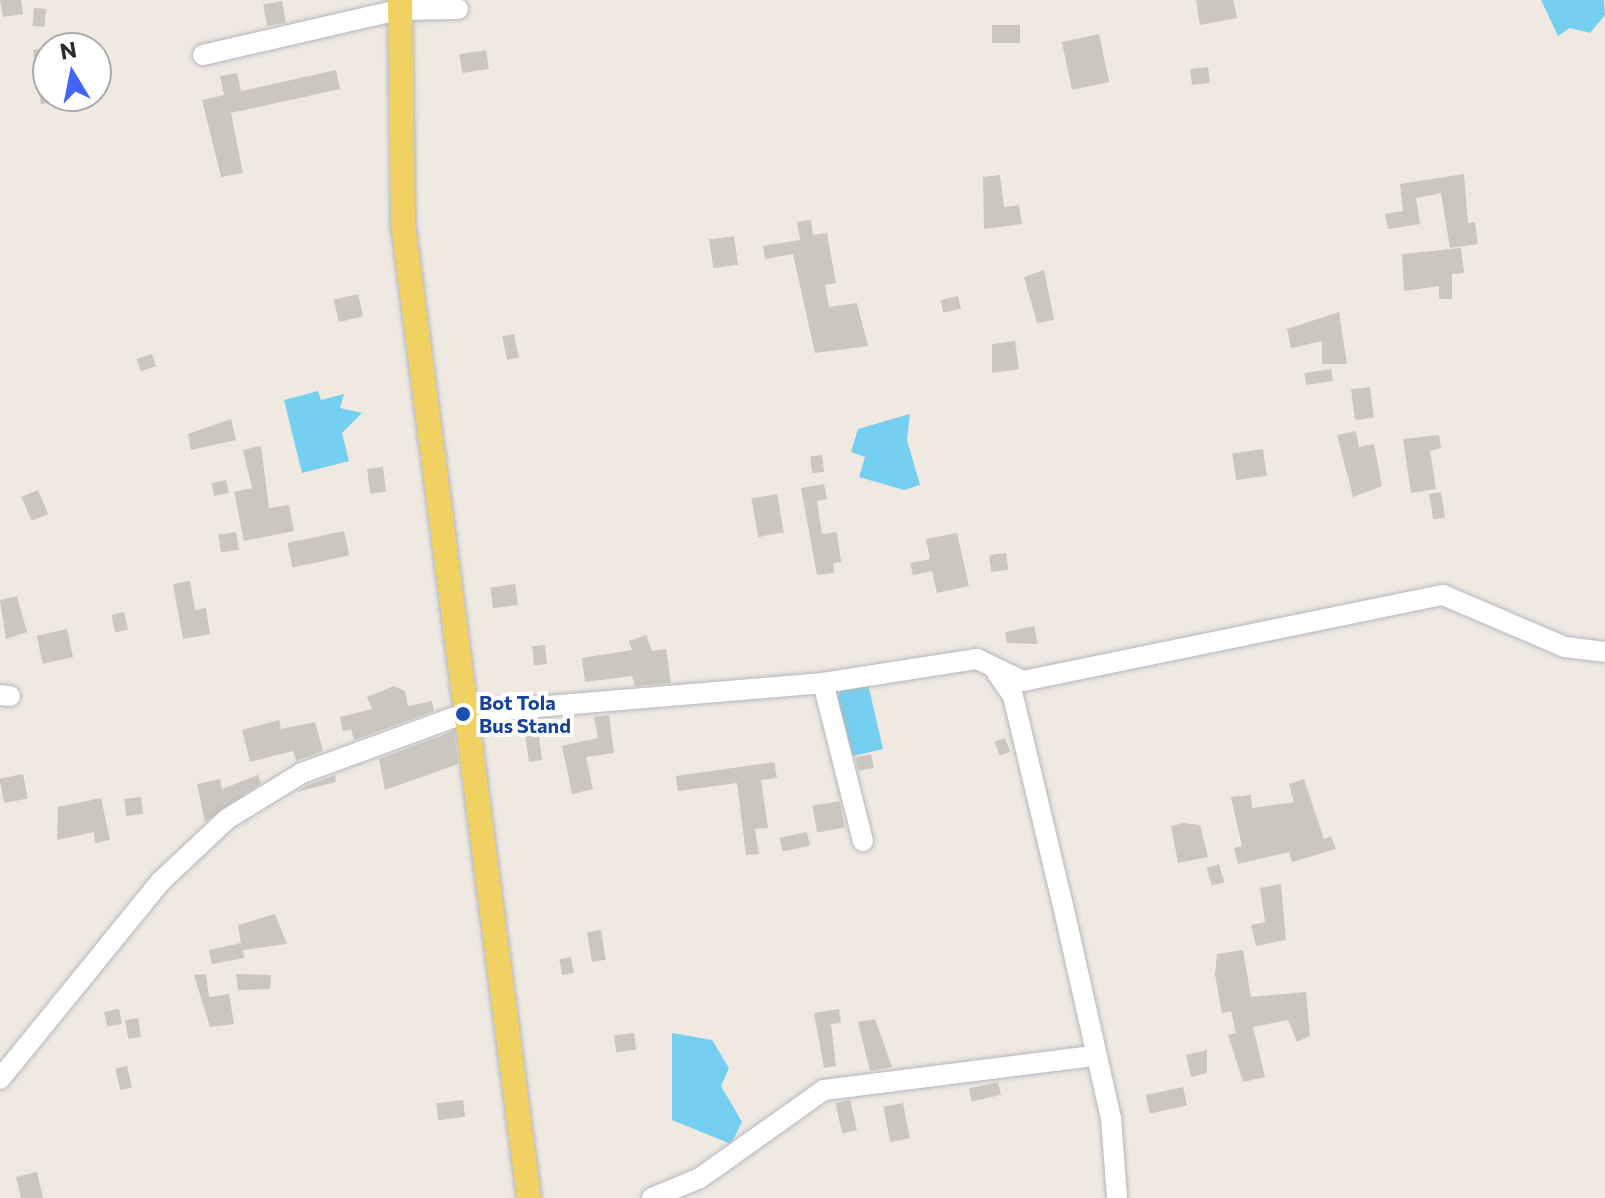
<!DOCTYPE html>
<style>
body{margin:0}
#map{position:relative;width:1605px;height:1198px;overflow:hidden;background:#efe9e1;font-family:Commissioner,sans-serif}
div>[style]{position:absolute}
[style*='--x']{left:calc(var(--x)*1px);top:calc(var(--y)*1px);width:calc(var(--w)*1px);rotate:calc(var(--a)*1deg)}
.water>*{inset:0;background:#75cff0}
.building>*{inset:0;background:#cbc7bf;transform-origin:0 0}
.roads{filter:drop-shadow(0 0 2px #b4b7c1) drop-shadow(0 0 2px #b4b7c1)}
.minor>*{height:20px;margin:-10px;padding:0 10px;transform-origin:10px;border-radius:10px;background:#fff}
.major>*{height:24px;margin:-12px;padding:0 12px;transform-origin:12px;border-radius:12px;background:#f2d163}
.dots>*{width:22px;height:22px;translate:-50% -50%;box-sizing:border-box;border:4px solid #fff;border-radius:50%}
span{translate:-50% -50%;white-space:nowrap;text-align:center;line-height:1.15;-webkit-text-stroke:8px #fff;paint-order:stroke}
.transit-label{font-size:20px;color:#164399;font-weight:700}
.left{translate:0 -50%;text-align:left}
.north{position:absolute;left:32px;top:32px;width:80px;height:80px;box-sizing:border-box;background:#fff;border:2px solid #ababab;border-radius:50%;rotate:350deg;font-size:22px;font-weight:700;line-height:32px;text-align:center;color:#2e2e2e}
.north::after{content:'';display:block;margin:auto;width:28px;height:36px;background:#4264fb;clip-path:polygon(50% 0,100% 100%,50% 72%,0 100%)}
</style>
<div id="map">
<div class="water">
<i style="clip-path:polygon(1541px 0,1604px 0,1605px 15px,1590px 33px,1570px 28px,1558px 36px)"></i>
<i style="clip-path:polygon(318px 391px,321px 400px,344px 394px,340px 408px,362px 413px,342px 433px,349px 461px,302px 473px,284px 400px)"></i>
<i style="clip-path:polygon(910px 414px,907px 440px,920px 485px,904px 490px,859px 477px,865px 457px,851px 452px,858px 429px)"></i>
<i style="clip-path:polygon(868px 684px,883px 749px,853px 756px,838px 698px,840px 691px)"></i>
<i style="clip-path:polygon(672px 1033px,712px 1040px,729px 1068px,721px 1086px,742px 1122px,731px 1144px,672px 1120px)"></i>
</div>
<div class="building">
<i style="clip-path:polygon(0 0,21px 0,23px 14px,3px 17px)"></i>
<i style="clip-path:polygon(1196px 0,1233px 0,1237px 18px,1200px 25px)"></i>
<i style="left:282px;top:1px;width:22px;height:19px;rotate:80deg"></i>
<i style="left:34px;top:8px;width:12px;height:18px;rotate:5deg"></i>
<i style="left:992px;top:25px;width:28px;height:18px"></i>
<i style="left:1099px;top:34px;width:49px;height:38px;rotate:78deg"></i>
<i style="clip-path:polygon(48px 48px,48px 103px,41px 104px,33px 50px)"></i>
<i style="left:486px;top:50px;width:19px;height:27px;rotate:81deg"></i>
<i style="left:1208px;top:67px;width:16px;height:18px;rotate:83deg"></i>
<i style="clip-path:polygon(336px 70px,340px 89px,231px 113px,243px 173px,221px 177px,202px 100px,224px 95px,220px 76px,237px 73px,241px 91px)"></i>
<i style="clip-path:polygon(1464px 174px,1468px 223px,1475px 222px,1478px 244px,1450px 248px,1441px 193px,1416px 198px,1420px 224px,1388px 229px,1385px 214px,1403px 211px,1400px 184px)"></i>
<i style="clip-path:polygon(1000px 175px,1004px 207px,1019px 205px,1022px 224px,984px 229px,983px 177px)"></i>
<i style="clip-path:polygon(811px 220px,813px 235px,827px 233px,836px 283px,825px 285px,829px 307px,857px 303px,868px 346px,815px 353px,793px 254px,765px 259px,763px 246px,800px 240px,797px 222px)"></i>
<i style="left:734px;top:236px;width:29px;height:25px;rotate:82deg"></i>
<i style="clip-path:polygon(1461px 248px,1464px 273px,1452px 274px,1452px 299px,1439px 299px,1439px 286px,1404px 291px,1402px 254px)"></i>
<i style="clip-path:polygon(1044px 270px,1054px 320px,1037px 323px,1024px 277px)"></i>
<i style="left:358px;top:294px;width:23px;height:25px;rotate:77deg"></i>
<i style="left:958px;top:296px;width:13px;height:18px;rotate:77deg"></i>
<i style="clip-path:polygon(1339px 312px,1347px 364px,1322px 364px,1322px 341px,1291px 348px,1287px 329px)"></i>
<i style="left:514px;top:334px;width:24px;height:12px;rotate:78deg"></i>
<i style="clip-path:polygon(1015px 341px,1019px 369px,992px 373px,992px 344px)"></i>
<i style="left:152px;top:354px;width:13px;height:16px;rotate:72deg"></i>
<i style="left:1331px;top:369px;width:12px;height:27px;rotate:81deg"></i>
<i style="left:1370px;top:387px;width:31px;height:19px;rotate:83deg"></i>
<i style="clip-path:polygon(231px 419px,236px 440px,191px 450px,188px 434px)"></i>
<i style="clip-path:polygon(1356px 431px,1359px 447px,1374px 444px,1382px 486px,1353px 497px,1337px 435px)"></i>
<i style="clip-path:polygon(1439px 435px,1441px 448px,1430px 451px,1436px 489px,1411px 493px,1403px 439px)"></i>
<i style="clip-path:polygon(261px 446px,269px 508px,289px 505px,294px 531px,244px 541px,234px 492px,252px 488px,243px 450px)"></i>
<i style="left:1263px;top:449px;width:27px;height:31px;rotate:82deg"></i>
<i style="left:822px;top:455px;width:17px;height:12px;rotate:83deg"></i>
<i style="left:383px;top:467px;width:25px;height:16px;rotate:83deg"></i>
<i style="left:226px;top:480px;width:13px;height:15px;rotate:77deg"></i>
<i style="clip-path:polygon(824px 484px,827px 499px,817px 501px,822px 534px,837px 532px,841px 562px,833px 563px,834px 573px,817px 575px,801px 488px)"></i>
<i style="left:38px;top:490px;width:26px;height:18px;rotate:67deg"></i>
<i style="left:1441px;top:492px;width:26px;height:12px;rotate:81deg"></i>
<i style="left:777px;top:494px;width:39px;height:26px;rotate:80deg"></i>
<i style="left:344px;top:531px;width:25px;height:58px;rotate:78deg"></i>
<i style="left:236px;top:532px;width:18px;height:18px;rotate:81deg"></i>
<i style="clip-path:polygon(957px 533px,969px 586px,937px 593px,932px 571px,913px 575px,910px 563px,930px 559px,926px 539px)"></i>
<i style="left:1006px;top:553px;width:17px;height:17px;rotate:83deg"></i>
<i style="clip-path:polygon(190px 581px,195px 610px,206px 608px,210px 634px,183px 639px,173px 584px)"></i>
<i style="left:515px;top:584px;width:21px;height:25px;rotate:82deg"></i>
<i style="clip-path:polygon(17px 596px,27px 632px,6px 639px,0 600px)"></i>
<i style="left:124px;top:612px;width:18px;height:13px;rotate:77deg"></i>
<i style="clip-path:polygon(1034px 626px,1038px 644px,1007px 643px,1005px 632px)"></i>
<i style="left:67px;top:629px;width:29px;height:31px;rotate:78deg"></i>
<i style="clip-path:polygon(646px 635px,652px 651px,666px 649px,671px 683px,635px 686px,632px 676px,585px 682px,582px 658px,632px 650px,629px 641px)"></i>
<i style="left:545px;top:645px;width:19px;height:13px;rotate:84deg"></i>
<i style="clip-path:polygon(394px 686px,405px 691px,408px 706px,432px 701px,434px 711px,354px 740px,351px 729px,343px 731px,340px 717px,372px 709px,367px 697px)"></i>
<i style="clip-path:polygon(609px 715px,614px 753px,586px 757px,593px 789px,572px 794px,562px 746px,598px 738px,594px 717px)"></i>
<i style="clip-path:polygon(279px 720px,281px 729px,315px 722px,323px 751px,296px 761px,293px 751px,250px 762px,242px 730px)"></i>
<i style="clip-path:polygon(537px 720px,542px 760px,529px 762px,524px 728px,506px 730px,505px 723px)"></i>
<i style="clip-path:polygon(454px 731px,458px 764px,385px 790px,379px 759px)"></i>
<i style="left:1005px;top:738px;width:15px;height:11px;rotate:70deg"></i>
<i style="left:871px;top:754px;width:14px;height:16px;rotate:78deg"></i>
<i style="clip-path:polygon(774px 762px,777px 778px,761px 780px,768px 828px,755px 829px,759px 854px,746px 855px,737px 783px,678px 791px,676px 776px)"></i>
<i style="left:23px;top:774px;width:25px;height:24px;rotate:79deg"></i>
<i style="clip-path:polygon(258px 775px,261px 783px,205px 822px,197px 784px,220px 779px,222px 789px)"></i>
<i style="clip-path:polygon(335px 775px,336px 782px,296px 792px,308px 785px)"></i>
<i style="clip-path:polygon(1304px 779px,1324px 839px,1331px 836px,1336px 849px,1292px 862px,1289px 852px,1238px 864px,1234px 848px,1242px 846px,1231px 797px,1251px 795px,1252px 808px,1294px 802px,1289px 784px)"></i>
<i style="left:141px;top:797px;width:17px;height:17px;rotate:83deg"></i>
<i style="clip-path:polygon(101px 798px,110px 840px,95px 843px,94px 832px,57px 840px,58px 807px)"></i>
<i style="left:840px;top:801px;width:27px;height:28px;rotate:80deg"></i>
<i style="clip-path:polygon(1184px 823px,1200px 825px,1208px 857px,1178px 863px,1171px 826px)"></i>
<i style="left:807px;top:832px;width:14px;height:28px;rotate:78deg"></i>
<i style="left:1219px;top:864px;width:19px;height:13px;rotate:74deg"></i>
<i style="clip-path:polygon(1281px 884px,1286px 940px,1256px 946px,1251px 925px,1265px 922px,1260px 888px)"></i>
<i style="clip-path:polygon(275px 914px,287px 944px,243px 950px,244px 958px,212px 964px,209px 950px,241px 943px,238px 925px)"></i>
<i style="left:601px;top:930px;width:30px;height:14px;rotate:81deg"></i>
<i style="clip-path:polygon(1243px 950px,1251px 997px,1306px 992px,1310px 1036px,1297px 1042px,1288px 1020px,1253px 1027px,1265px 1077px,1243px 1082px,1228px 1035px,1236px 1033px,1231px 1011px,1222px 1013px,1215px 975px,1217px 954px)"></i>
<i style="left:571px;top:957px;width:16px;height:12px;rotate:79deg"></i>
<i style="clip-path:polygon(206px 974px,209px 997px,229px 994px,234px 1024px,210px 1027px,194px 975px)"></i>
<i style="clip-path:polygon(236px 974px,271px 975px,270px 989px,238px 990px)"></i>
<i style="left:119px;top:1009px;width:15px;height:15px;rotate:79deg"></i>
<i style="clip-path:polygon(839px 1009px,841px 1023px,831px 1024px,836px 1066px,824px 1068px,814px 1013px)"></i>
<i style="left:138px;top:1018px;width:19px;height:13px;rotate:81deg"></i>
<i style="clip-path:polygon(875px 1019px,892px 1067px,870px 1071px,858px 1022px)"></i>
<i style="left:634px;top:1033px;width:17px;height:20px;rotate:83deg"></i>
<i style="clip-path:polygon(1207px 1050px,1207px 1073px,1191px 1077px,1186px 1055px)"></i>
<i style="left:127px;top:1066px;width:22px;height:12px;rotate:77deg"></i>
<i style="left:998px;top:1082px;width:13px;height:30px;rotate:77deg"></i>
<i style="left:1183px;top:1087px;width:19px;height:38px;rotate:78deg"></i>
<i style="left:463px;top:1100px;width:17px;height:27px;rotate:83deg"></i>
<i style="left:850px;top:1100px;width:31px;height:15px;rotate:77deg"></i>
<i style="left:903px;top:1103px;width:36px;height:20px;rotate:79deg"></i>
<i style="clip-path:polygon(37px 1172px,43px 1198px,21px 1198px,16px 1177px)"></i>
</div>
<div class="roads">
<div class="minor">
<i style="--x:203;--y:55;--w:200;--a:-13"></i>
<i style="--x:398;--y:10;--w:60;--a:-1"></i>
<i style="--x:997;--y:673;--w:28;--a:55"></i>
<i style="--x:1013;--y:696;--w:211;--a:76.6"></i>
<i style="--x:1062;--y:901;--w:222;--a:77.3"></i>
<i style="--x:1111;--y:1118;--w:80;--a:85.7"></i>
<i style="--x:823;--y:683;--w:163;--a:75.8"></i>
<i style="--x:0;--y:695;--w:10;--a:6"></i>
<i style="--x:0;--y:1079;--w:255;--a:-50.9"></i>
<i style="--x:161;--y:881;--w:91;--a:-43.2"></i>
<i style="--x:227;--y:819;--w:88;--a:-31.5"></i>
<i style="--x:302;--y:773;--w:175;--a:-20.1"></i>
<i style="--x:466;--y:713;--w:358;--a:-4.8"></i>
<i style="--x:823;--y:683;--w:156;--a:-8.9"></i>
<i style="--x:977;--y:659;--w:51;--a:25.6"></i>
<i style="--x:1023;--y:681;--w:429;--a:-11.6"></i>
<i style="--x:1443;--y:595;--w:133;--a:23.1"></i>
<i style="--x:1565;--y:647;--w:40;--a:7.1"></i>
<i style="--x:652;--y:1198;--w:52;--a:-22.6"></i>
<i style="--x:700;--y:1178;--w:152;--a:-35.4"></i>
<i style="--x:824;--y:1090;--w:271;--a:-7.2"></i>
</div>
<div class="major">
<i style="--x:400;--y:0;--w:224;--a:89.2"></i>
<i style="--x:403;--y:224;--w:982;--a:82.63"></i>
</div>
</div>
<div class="dots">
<i style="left:463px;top:714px;background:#1a4fb4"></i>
</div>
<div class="transit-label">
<span class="left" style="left:479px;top:714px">Bot Tola<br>Bus Stand</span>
</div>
<div class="north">N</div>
</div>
